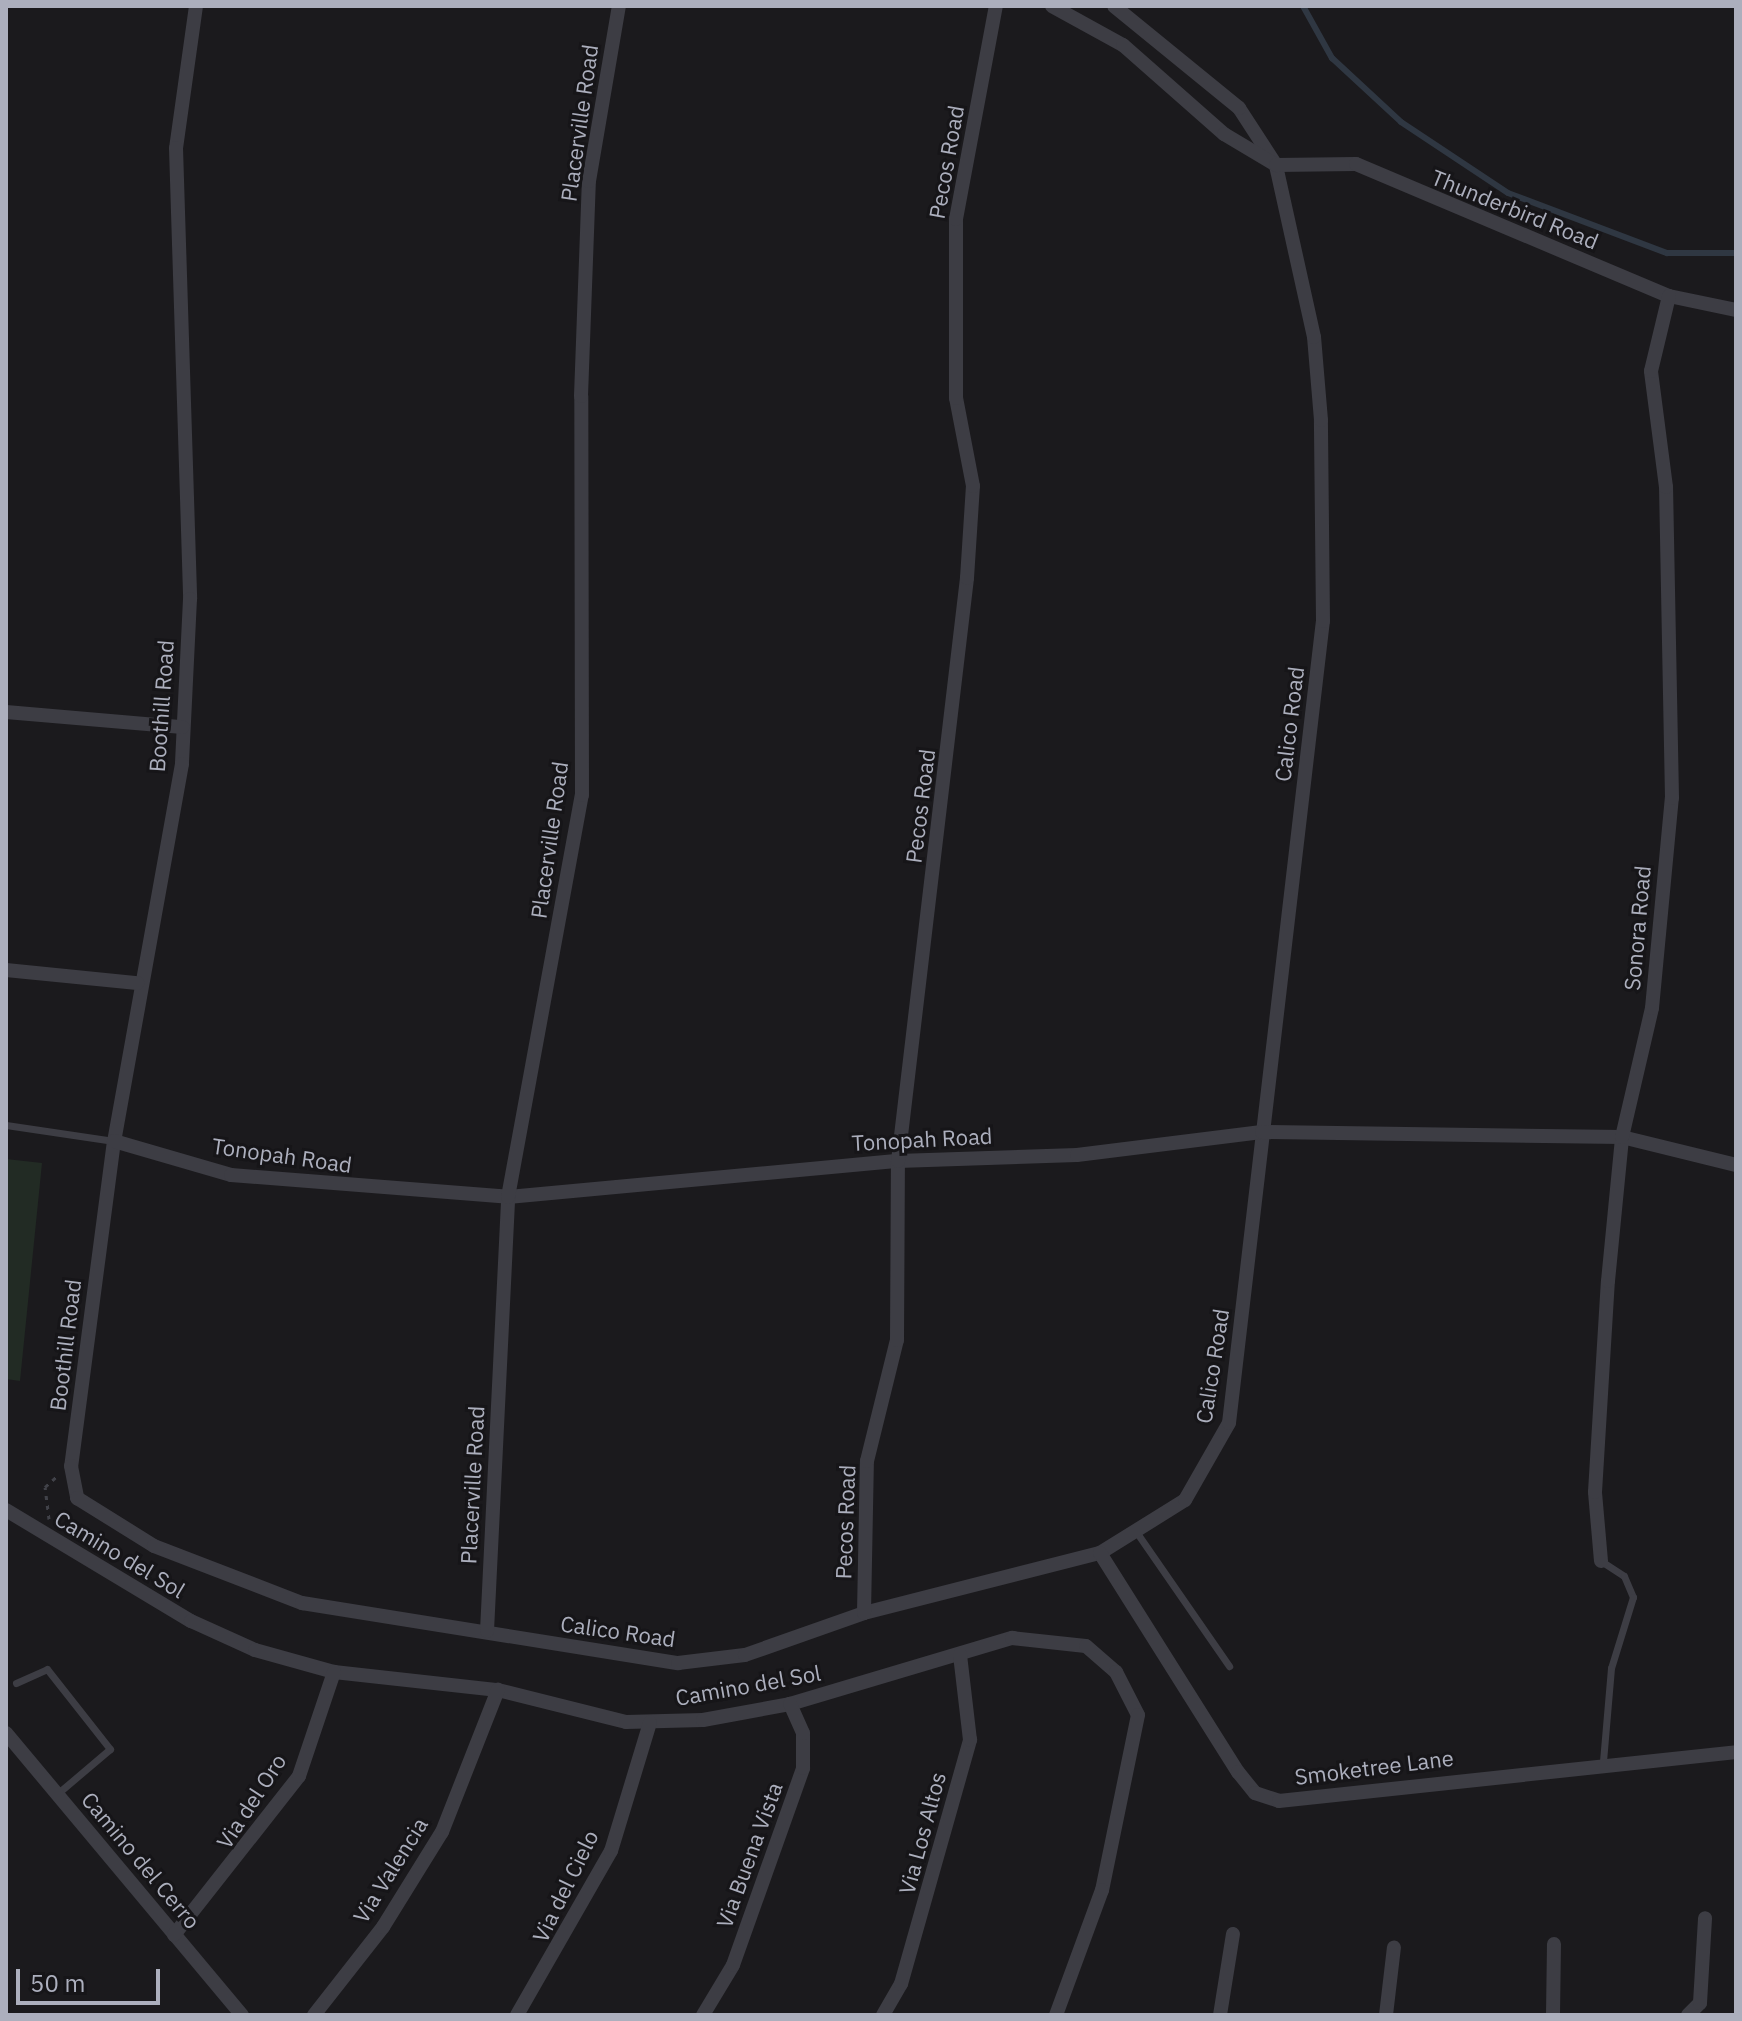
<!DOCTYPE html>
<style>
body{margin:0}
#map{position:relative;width:1742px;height:2021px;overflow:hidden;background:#1b1a1d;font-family:"IBM Plex Sans",sans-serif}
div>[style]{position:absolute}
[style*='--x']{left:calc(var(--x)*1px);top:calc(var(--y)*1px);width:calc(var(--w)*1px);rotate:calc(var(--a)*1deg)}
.green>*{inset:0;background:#222b24}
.stream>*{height:6px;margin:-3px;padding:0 3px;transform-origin:3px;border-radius:3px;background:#2f3742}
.path>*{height:3px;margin-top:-1.5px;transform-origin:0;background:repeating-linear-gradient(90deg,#414249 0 4px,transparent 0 10px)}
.service>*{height:7px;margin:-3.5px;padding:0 3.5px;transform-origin:3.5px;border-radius:3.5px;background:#3d3d44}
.minor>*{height:14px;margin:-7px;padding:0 7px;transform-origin:7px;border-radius:7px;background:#3d3d44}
span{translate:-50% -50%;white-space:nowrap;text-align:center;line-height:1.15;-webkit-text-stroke:6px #161518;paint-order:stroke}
.street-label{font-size:22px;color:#acafbd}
.frame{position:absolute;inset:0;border:8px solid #acafbd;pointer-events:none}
.scale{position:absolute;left:16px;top:1969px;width:144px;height:36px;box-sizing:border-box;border:4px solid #acafbd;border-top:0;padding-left:10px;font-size:24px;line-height:28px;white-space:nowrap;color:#acafbd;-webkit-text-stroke:6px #161518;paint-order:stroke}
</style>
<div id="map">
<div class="green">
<i style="clip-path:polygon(6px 1159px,42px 1163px,20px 1381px,6px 1379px)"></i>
</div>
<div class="stream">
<i style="--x:1303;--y:6;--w:60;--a:60.9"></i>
<i style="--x:1332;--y:58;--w:94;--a:42.8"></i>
<i style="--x:1401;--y:122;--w:128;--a:33.6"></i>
<i style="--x:1508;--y:193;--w:170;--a:20.7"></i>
<i style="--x:1667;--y:253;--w:69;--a:0"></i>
</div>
<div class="path">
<i style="--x:49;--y:1519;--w:32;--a:-97"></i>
<i style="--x:45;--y:1487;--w:15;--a:-42"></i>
</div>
<div class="service">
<i style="--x:6;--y:1125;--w:109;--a:8.4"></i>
<i style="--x:1137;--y:1533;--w:162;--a:55.3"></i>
<i style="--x:1601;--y:1561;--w:27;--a:33"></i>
<i style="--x:1624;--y:1576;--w:23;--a:67"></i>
<i style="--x:1633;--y:1597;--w:74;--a:107.2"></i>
<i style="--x:1611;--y:1668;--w:93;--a:94.9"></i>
<i style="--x:16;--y:1683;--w:34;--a:-24"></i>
<i style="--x:47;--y:1669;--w:102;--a:51.8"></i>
<i style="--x:110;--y:1749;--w:70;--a:139.7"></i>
</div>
<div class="minor">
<i style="--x:196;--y:6;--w:143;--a:98"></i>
<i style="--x:176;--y:148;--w:451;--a:88.2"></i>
<i style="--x:190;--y:599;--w:165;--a:92.8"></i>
<i style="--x:182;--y:764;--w:383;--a:100.2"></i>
<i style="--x:114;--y:1141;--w:328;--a:97.5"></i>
<i style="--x:71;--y:1466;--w:33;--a:79"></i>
<i style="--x:77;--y:1498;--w:91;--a:31.9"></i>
<i style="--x:154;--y:1546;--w:159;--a:21.1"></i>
<i style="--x:302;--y:1603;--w:381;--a:9.1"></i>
<i style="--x:678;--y:1663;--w:67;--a:-6.8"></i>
<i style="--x:745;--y:1655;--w:126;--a:-19.4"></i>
<i style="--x:864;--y:1613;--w:244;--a:-14.3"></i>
<i style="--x:1100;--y:1553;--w:100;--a:-31.9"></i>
<i style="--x:1185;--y:1500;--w:89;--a:-60.3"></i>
<i style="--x:1229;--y:1423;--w:807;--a:-83.32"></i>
<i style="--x:1323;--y:621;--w:201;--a:-90.6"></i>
<i style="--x:1321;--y:420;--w:83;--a:-94.8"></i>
<i style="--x:1314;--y:337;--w:176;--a:-102.5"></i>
<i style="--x:1276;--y:165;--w:68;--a:-123"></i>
<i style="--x:1239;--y:108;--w:161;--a:-140.8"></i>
<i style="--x:1052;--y:6;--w:81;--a:28.8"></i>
<i style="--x:1123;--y:45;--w:135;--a:41.4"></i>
<i style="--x:1224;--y:134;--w:61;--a:30.8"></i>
<i style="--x:1276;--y:165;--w:80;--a:-0.7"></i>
<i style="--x:1356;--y:164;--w:340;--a:22.9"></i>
<i style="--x:1669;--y:296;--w:68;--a:11.8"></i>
<i style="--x:6;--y:712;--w:177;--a:4.9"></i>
<i style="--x:6;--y:970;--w:132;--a:5.7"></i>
<i style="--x:114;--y:1141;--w:122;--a:16.2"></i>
<i style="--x:231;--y:1175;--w:278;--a:4.5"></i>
<i style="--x:508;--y:1197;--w:392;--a:-5.3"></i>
<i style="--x:898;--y:1161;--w:179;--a:-1.9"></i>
<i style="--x:1077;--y:1155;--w:186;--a:-7.1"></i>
<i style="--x:1262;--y:1132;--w:360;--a:0.8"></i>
<i style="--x:1622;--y:1137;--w:117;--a:13.8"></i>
<i style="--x:6;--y:1510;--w:216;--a:31"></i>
<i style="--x:191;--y:1621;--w:70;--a:24.4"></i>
<i style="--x:255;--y:1650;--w:82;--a:15.6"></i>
<i style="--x:334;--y:1672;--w:165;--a:6.3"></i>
<i style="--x:498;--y:1690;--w:132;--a:14"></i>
<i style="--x:626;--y:1722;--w:77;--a:-1.5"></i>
<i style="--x:703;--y:1720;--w:88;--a:-10.4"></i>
<i style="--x:790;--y:1704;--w:232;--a:-16.6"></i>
<i style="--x:1012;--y:1638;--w:74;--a:6.2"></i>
<i style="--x:1086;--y:1646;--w:40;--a:41"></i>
<i style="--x:1116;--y:1672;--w:48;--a:62.9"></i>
<i style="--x:1138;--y:1715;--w:179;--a:101.6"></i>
<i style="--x:1102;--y:1890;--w:133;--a:110.2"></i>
<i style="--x:1100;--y:1553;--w:259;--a:57.8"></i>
<i style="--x:1238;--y:1772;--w:27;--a:51"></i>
<i style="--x:1255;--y:1793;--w:25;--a:18"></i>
<i style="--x:1279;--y:1801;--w:460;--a:-6.1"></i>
<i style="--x:1601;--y:1561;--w:69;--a:-95"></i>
<i style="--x:1595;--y:1492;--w:211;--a:-86.5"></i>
<i style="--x:1608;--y:1281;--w:145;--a:-84.4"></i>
<i style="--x:1622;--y:1137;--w:132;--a:-76.9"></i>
<i style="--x:1652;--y:1008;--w:211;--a:-84.6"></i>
<i style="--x:1672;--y:798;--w:311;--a:-91.1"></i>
<i style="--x:1666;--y:487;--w:117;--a:-97.4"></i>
<i style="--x:1651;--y:371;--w:77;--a:-76.5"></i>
<i style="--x:864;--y:1613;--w:152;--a:-88.9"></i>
<i style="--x:867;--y:1461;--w:125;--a:-76.1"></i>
<i style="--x:897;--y:1340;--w:179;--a:-89.7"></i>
<i style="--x:898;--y:1161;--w:587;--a:-83.25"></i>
<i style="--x:967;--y:578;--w:92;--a:-86.3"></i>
<i style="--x:973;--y:486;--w:90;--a:-100.9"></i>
<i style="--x:956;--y:398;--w:179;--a:-90"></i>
<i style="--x:956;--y:219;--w:217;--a:-79.4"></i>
<i style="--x:487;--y:1631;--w:435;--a:-87.2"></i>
<i style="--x:508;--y:1197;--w:409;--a:-79.6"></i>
<i style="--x:582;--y:795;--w:399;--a:-90.1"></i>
<i style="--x:581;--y:396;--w:215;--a:-87.9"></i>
<i style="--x:589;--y:181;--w:178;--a:-80.3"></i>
<i style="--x:6;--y:1733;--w:368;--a:50.1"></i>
<i style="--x:174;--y:1935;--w:202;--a:-51.8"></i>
<i style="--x:299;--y:1776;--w:110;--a:-71.4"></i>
<i style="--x:314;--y:2015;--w:112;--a:-51.9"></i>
<i style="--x:383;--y:1927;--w:112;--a:-58.2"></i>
<i style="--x:442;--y:1832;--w:153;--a:-68.5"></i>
<i style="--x:517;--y:2015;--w:189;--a:-60.2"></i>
<i style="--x:611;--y:1851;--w:134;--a:-73.1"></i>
<i style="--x:703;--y:2015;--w:58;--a:-59"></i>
<i style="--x:733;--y:1965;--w:209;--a:-70.4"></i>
<i style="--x:803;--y:1768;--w:35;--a:-90"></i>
<i style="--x:803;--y:1733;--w:32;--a:-114"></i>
<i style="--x:883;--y:2015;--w:36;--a:-60"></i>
<i style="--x:901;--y:1984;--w:254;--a:-74.2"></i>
<i style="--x:970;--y:1740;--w:86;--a:-96.7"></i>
<i style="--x:1220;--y:2015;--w:82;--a:-80.9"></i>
<i style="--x:1386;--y:2015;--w:68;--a:-83.3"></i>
<i style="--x:1553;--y:2015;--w:71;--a:-89.2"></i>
<i style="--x:1688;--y:2015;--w:17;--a:-45"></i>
<i style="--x:1700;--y:2003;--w:85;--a:-86.6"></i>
</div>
<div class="street-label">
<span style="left:579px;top:123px;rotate:-82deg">Placerville Road</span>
<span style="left:946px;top:162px;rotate:-80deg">Pecos Road</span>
<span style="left:1515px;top:209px;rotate:22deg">Thunderbird Road</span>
<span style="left:161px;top:706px;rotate:-86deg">Boothill Road</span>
<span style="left:1289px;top:724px;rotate:-83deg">Calico Road</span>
<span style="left:920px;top:806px;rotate:-83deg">Pecos Road</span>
<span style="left:549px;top:840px;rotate:-82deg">Placerville Road</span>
<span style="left:1637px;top:928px;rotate:-85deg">Sonora Road</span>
<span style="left:922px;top:1139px;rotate:-3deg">Tonopah Road</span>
<span style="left:282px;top:1155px;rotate:8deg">Tonopah Road</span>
<span style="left:65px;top:1345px;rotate:-83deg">Boothill Road</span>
<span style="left:1212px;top:1366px;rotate:-81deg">Calico Road</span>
<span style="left:472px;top:1485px;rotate:-87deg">Placerville Road</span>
<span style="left:845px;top:1522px;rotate:-88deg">Pecos Road</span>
<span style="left:120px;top:1554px;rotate:31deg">Camino del Sol</span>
<span style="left:618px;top:1631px;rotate:8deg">Calico Road</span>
<span style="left:748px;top:1685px;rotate:-10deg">Camino del Sol</span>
<span style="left:1374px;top:1767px;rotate:-7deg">Smoketree Lane</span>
<span style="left:251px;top:1801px;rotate:-57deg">Via del Oro</span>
<span style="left:922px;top:1833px;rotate:-75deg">Via Los Altos</span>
<span style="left:749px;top:1855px;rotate:-70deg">Via Buena Vista</span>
<span style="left:141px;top:1860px;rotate:50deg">Camino del Cerro</span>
<span style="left:390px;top:1870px;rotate:-58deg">Via Valencia</span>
<span style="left:565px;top:1886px;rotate:-64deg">Via del Cielo</span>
</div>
<div class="frame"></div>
<div class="scale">50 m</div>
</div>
